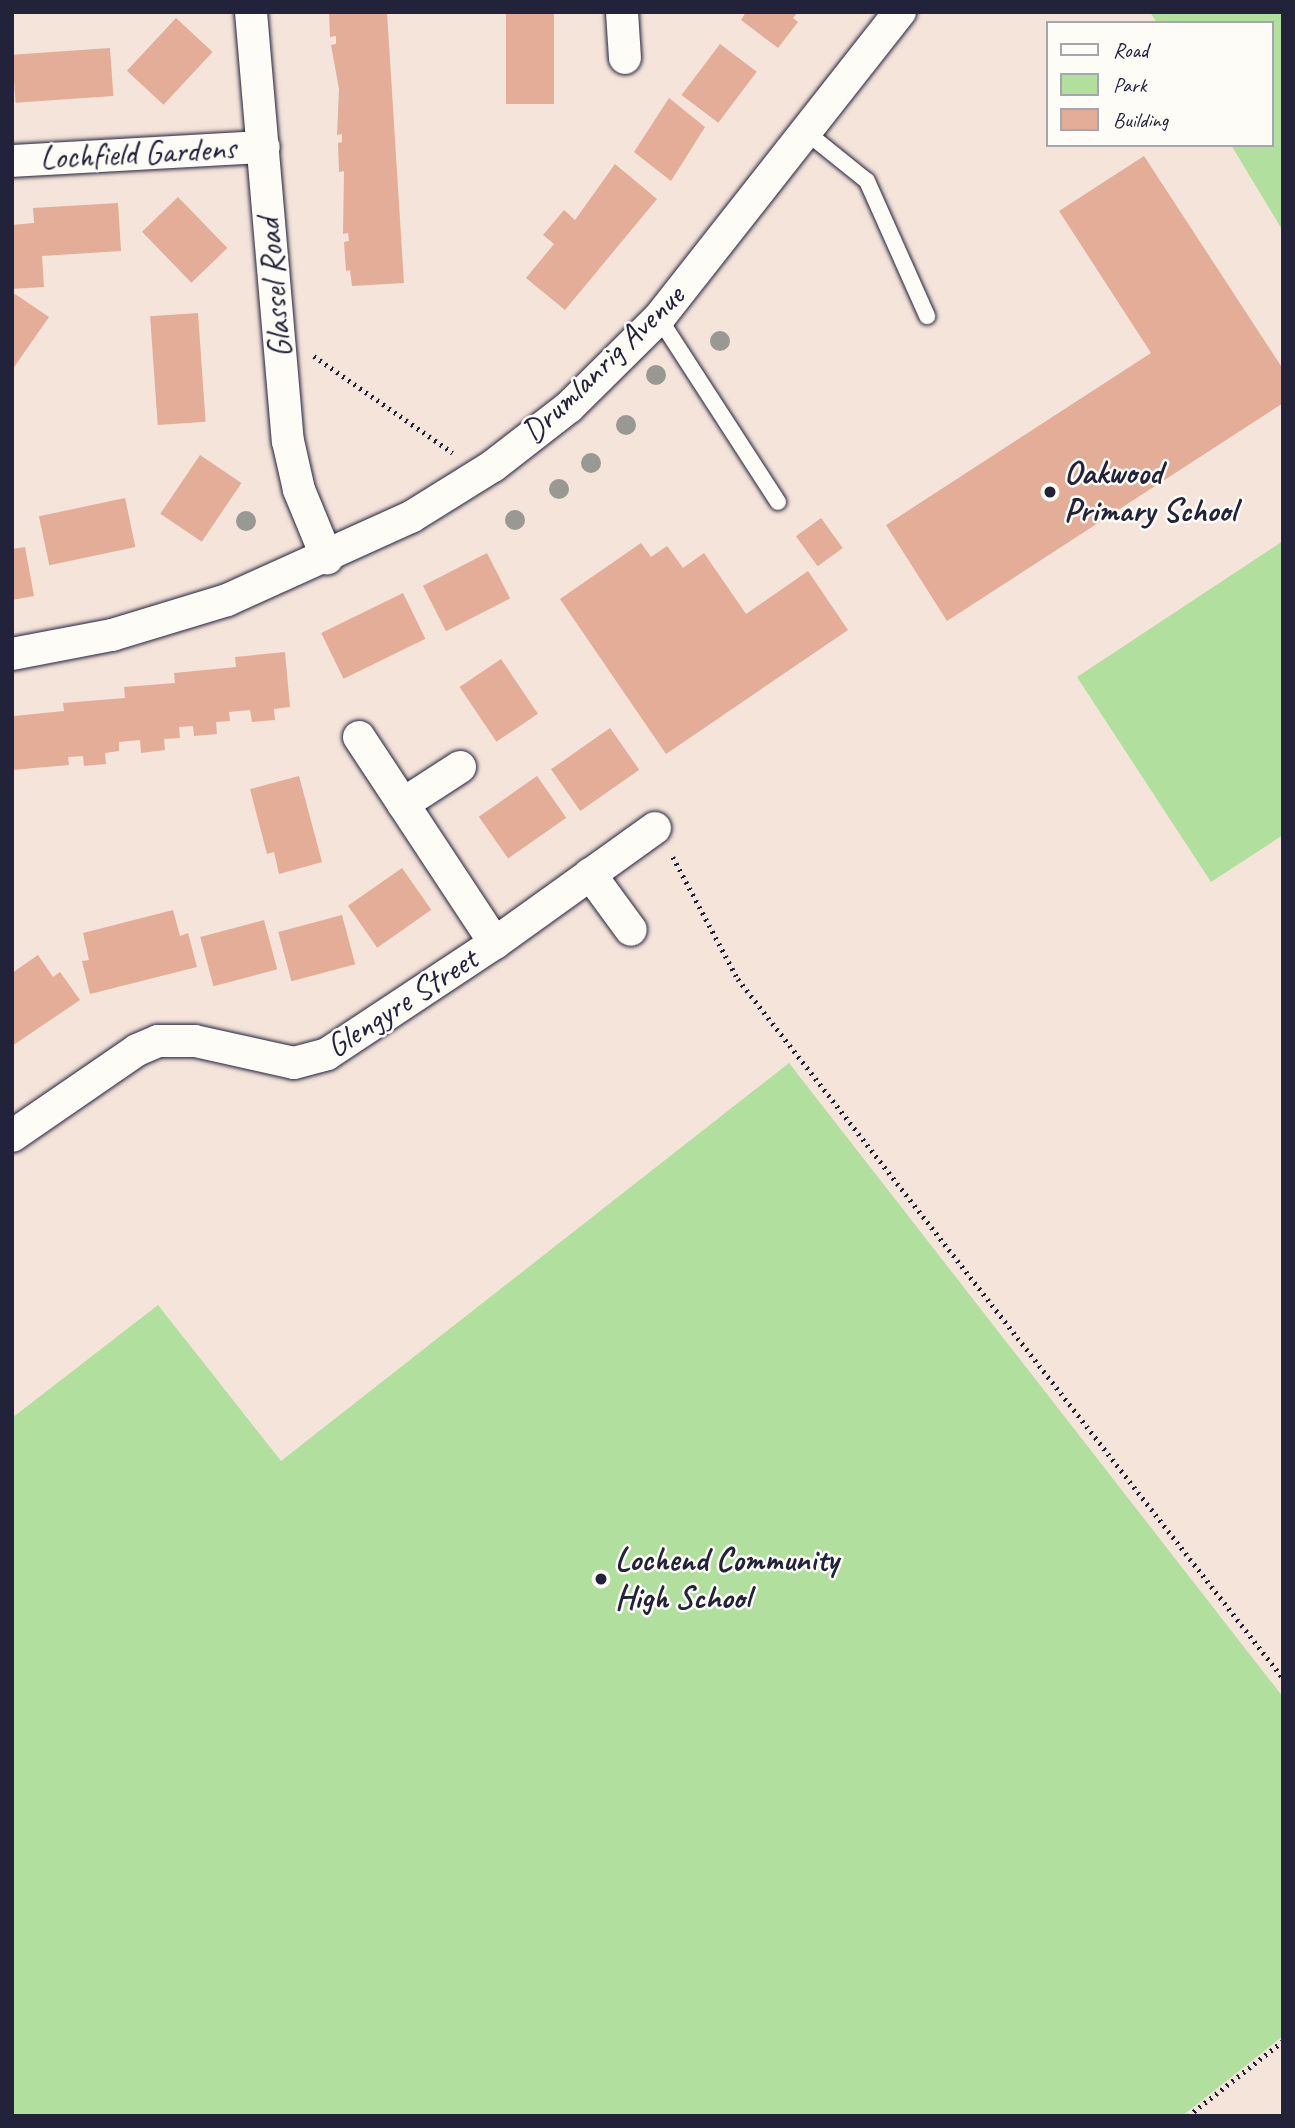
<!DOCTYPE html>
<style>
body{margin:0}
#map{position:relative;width:1295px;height:2128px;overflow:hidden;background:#f5e4da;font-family:Caveat,sans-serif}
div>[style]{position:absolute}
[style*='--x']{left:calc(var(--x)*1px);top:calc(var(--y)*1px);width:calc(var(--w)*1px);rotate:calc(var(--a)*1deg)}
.green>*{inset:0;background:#b0df9e}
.building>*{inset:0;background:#e3ad98;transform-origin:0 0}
.path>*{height:4.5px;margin-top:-2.25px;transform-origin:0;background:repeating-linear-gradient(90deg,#22223b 0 2px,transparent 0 7px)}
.roads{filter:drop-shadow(0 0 2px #22223b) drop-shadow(0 0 2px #22223b)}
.lane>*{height:16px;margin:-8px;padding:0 8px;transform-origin:8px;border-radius:8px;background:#fdfcf7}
.street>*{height:32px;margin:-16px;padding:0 16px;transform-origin:16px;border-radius:16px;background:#fdfcf7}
.trees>*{width:20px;height:20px;margin:-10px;border-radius:50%;background:#999993}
.dots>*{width:19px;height:19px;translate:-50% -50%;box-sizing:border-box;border:4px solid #fdfcf7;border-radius:50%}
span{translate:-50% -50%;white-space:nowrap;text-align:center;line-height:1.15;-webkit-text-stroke:5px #fdfcf7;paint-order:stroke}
.street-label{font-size:33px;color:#22223b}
.poi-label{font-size:33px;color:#22223b;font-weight:700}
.left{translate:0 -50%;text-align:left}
.frame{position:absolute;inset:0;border:14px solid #22223b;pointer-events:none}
.legend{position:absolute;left:1046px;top:21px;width:228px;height:126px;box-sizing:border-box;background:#fdfcf7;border:2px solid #a5a5ac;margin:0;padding:9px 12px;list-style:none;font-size:21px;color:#22223b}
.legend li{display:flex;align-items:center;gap:14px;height:35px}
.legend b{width:35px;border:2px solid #a5a5ac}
</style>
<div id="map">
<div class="green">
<i style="clip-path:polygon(1150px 12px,1283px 12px,1283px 231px,1231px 145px,1272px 145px,1272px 23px,1157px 23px)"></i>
<i style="clip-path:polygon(1283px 541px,1283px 835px,1211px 882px,1077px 677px)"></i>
<i style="clip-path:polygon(789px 1063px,1283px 1697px,1283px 2036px,1182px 2116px,12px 2116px,12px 1418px,158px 1305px,281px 1461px)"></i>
</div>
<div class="building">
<i style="clip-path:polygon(329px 12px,387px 12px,404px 283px,352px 286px,350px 270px,346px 271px,344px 242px,349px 241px,348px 233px,343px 234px,344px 171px,339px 172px,338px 143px,342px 142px,342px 134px,337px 135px,339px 89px,331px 45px,336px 44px,336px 36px,330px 37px)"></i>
<i style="left:506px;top:12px;width:48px;height:92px"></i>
<i style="clip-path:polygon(746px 12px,798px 12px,793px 18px,798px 22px,778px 48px,741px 20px)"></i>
<i style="left:176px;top:18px;width:50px;height:72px;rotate:43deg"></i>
<i style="left:720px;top:44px;width:46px;height:64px;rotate:37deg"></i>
<i style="left:110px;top:48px;width:48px;height:98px;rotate:86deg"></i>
<i style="clip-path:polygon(669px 98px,705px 127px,671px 181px,634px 152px)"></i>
<i style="clip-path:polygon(1144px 156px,1283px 369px,1283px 403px,947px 621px,886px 525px,1151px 353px,1059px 211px)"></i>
<i style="clip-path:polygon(615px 164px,657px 199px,565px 310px,526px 278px,554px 244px,543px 235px,564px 210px,575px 220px)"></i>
<i style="left:178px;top:197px;width:71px;height:50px;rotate:46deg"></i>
<i style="clip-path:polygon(118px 203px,121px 251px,42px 256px,44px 287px,12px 289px,12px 225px,34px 223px,33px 208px)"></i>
<i style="clip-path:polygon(12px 292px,49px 317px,12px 370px)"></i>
<i style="left:198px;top:313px;width:109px;height:48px;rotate:86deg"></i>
<i style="left:200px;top:455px;width:50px;height:71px;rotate:34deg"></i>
<i style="left:125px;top:498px;width:50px;height:88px;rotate:78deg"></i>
<i style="left:821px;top:518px;width:37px;height:31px;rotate:54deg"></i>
<i style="clip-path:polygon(641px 543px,651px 557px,667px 546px,683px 568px,704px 553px,746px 614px,808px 571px,848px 630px,666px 754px,560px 599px)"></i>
<i style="clip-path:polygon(25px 547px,34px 596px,12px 600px,12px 549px)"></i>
<i style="left:487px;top:553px;width:51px;height:72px;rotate:63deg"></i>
<i style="left:403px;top:593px;width:51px;height:91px;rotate:64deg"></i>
<i style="clip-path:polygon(285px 652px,290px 707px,274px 709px,275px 720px,252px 722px,250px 710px,229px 712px,230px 721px,216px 722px,217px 734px,194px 736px,193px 726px,179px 727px,180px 738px,164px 739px,165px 750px,141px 753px,140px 740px,119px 742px,119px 751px,105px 753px,106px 764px,84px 766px,83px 756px,68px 757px,69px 765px,12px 770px,14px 716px,64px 711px,63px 703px,125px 698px,124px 687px,175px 683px,174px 673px,236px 667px,235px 657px)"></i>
<i style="left:501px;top:659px;width:66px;height:50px;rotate:56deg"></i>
<i style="left:610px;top:728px;width:51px;height:72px;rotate:55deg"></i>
<i style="clip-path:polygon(299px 776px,322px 862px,279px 874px,274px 852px,267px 854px,250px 789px)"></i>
<i style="left:537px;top:776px;width:51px;height:71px;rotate:55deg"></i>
<i style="left:402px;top:868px;width:51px;height:66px;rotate:55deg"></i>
<i style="clip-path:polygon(173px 910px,180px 936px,188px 933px,197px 967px,90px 994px,82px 961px,89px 960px,83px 933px)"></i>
<i style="left:342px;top:915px;width:51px;height:66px;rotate:75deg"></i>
<i style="left:264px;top:920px;width:51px;height:66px;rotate:75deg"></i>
<i style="clip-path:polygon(38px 955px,53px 977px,60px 972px,80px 1000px,12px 1046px,12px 973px)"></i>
</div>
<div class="path">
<i style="--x:314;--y:356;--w:169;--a:34.9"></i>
<i style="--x:673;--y:857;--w:138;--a:62"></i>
<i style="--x:738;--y:979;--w:886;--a:52.06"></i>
<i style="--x:1188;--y:2116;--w:121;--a:-38.3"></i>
</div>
<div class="roads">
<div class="lane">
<i style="--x:806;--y:132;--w:78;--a:38.8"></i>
<i style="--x:867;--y:181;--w:148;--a:66"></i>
<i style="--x:659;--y:318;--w:219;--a:57.1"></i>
</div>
<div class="street">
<i style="--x:251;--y:12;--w:431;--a:85.1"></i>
<i style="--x:288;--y:441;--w:50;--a:77.3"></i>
<i style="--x:299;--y:490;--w:74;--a:67.6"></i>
<i style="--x:622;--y:12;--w:46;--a:86.3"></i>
<i style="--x:12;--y:161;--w:252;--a:-3.2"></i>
<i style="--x:12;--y:654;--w:102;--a:-10.8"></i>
<i style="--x:112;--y:635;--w:120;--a:-16.9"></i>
<i style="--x:227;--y:600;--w:202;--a:-24.3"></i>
<i style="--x:411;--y:517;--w:97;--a:-31.9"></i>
<i style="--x:493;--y:466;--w:96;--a:-37.8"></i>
<i style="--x:569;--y:407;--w:127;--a:-44.7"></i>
<i style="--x:659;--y:318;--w:390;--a:-51.8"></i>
<i style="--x:359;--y:737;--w:247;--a:56.6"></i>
<i style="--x:403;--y:804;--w:68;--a:-33"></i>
<i style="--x:590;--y:874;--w:69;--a:53.8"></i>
<i style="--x:12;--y:1136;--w:152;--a:-34.5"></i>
<i style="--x:137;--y:1050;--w:23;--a:-23"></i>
<i style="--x:158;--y:1041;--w:37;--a:0"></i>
<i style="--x:195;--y:1041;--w:101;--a:12.5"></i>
<i style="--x:294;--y:1063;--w:34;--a:-15"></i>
<i style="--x:327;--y:1054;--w:201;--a:-33.5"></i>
<i style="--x:495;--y:943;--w:197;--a:-35.7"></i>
</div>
</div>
<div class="trees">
<i style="left:720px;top:341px"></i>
<i style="left:656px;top:375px"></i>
<i style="left:626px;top:425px"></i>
<i style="left:591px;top:463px"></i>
<i style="left:559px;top:489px"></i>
<i style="left:515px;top:520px"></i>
<i style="left:246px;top:521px"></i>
</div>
<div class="dots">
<i style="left:1050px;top:492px;background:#22223b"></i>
<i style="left:601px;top:1579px;background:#22223b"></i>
</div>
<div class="street-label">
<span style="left:138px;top:154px;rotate:-3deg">Lochfield Gardens</span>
<span style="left:275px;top:288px;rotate:-95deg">Glassel Road</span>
<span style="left:603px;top:364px;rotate:-44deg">Drumlanrig Avenue</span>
<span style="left:402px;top:1003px;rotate:-33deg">Glengyre Street</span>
</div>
<div class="poi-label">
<span class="left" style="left:1064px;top:492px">Oakwood<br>Primary School</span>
<span class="left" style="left:615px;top:1579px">Lochend Community<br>High School</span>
</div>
<div class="frame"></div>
<ul class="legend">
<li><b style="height:9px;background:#fdfcf7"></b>Road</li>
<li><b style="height:19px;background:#b0df9e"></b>Park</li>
<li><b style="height:19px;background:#e3ad98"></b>Building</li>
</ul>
</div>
